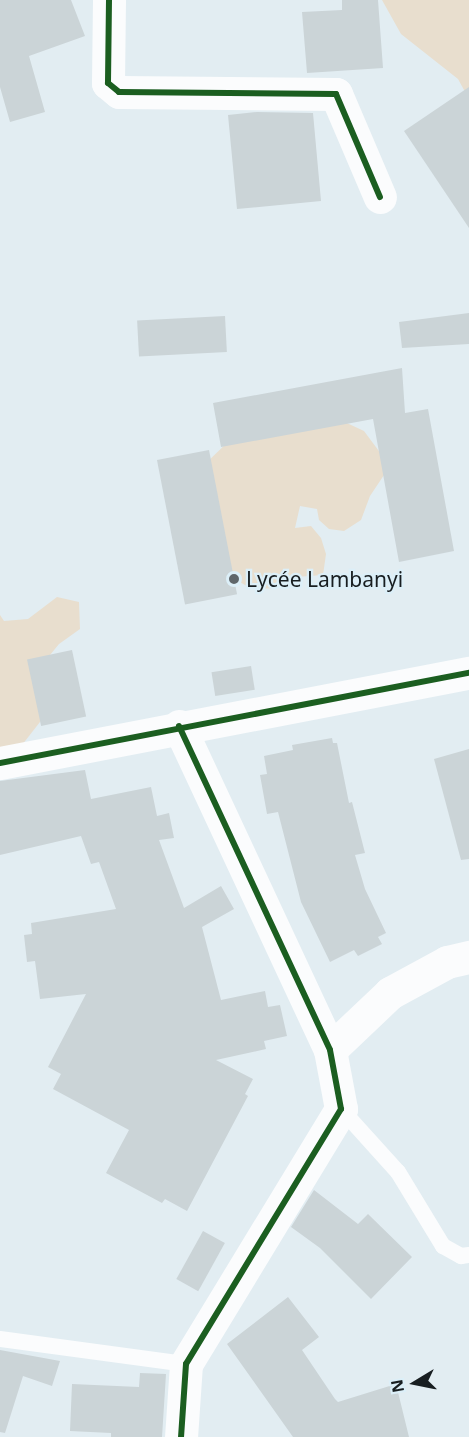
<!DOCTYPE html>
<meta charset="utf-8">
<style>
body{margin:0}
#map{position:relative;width:469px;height:1437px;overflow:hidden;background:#e2edf2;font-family:"Noto Sans",sans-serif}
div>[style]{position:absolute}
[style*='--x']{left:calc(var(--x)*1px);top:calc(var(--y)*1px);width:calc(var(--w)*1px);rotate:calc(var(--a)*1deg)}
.green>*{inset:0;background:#e8dece}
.building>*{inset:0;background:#cbd4d7;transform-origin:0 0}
.lane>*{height:16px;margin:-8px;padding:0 8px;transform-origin:8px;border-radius:8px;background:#fbfcfd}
.street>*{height:33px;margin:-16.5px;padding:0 16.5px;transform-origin:16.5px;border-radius:16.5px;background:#fbfcfd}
.cycleway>*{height:6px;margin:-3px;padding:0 3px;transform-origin:3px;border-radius:3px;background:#1b5e20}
.dots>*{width:16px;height:16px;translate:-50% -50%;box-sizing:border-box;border:3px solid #dceff8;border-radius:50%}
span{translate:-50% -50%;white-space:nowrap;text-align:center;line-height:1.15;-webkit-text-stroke:4.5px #dceff8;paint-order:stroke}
.poi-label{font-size:21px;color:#181e21}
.left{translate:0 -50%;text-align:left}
.north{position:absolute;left:385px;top:1353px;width:60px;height:60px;-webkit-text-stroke:4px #dceff8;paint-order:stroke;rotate:260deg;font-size:16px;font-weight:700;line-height:24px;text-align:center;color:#181e21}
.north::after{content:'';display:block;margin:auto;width:21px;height:27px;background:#181e21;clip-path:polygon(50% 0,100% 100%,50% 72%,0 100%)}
</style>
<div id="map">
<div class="green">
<i style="clip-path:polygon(382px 0,469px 0,469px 99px,458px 79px,401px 34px)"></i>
<i style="clip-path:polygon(336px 418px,364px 431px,390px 466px,370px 496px,361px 520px,344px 531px,329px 529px,319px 520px,317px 509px,300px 506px,295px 528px,311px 526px,321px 538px,326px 554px,323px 575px,296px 577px,277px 588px,252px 589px,224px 573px,202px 467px,233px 437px)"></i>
<i style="clip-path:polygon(57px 597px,79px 602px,80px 629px,59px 644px,41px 666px,47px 713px,22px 745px,0 750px,0 615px,4px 621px,28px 619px)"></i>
</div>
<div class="building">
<i style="clip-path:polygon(0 0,71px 0,85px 36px,29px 56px,45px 112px,10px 122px,0 87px)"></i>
<i style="clip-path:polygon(342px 0,378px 0,383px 68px,307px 73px,302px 12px,342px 10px)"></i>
<i style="clip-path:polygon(469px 87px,469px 228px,404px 131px)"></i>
<i style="clip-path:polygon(257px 112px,313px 113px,321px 201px,237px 209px,228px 115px)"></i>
<i style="clip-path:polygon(469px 313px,469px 344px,402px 348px,399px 322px)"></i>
<i style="left:225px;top:316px;width:36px;height:88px;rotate:87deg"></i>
<i style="clip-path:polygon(402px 368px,405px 413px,428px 409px,454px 551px,399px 562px,373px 419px,221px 447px,213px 403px)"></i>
<i style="left:209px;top:450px;width:147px;height:53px;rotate:79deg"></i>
<i style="left:72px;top:650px;width:68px;height:46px;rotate:78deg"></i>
<i style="left:251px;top:666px;width:24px;height:40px;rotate:81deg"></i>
<i style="clip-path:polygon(332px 738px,333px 743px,337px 743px,349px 803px,352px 802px,365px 853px,355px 855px,365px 889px,386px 933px,378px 937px,382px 944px,358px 956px,354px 950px,330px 962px,301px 902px,278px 812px,267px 814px,260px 775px,267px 774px,264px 756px,293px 750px,292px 745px)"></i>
<i style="clip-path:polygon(469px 749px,469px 859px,461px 860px,434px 759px)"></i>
<i style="clip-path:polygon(85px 770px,91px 799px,151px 787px,157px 816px,169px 813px,174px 838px,159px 840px,184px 908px,221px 886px,234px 909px,202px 927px,221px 1000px,265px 991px,268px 1007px,280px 1005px,287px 1036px,264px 1041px,266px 1049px,216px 1060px,253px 1079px,245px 1094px,248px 1096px,187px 1211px,165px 1199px,162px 1203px,106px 1173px,129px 1130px,53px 1089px,61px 1074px,48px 1067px,86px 994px,40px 999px,35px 961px,27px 962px,24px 935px,32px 934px,31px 923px,116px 909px,99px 862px,91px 864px,81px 836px,0 855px,0 781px)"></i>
<i style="clip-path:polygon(314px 1190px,358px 1224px,368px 1214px,412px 1257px,371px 1299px,320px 1248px,291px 1227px)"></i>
<i style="left:203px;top:1231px;width:25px;height:55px;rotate:29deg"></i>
<i style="clip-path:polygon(288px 1297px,319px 1337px,302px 1350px,335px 1399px,338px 1402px,396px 1384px,409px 1437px,293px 1437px,227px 1344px)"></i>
<i style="clip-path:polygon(0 1350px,60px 1361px,52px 1386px,23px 1376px,5px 1433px,0 1432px)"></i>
<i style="clip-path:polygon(140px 1373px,166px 1374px,162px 1437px,111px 1437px,111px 1433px,70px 1431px,72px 1384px,139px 1387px)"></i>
</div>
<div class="lane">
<i style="--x:341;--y:1109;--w:85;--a:47.9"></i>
<i style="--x:398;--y:1172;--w:87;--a:58.7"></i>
<i style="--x:443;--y:1246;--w:21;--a:29"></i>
<i style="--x:461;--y:1256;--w:8;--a:-7"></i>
<i style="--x:0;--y:1339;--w:188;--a:7.7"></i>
</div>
<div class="street">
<i style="--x:109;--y:0;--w:83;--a:90.7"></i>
<i style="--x:108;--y:83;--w:14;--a:39"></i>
<i style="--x:119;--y:92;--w:217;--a:0.5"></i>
<i style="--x:336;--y:94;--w:112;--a:66.9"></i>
<i style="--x:179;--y:726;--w:357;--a:65"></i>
<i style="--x:330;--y:1050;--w:60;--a:79.4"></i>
<i style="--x:341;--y:1109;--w:298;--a:121.3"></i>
<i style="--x:186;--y:1364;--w:73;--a:93.9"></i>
<i style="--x:0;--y:763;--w:478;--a:-10.9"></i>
<i style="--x:330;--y:1050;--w:83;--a:-43.5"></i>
<i style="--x:390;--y:993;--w:65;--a:-28.5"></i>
<i style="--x:447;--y:962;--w:23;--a:-13"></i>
</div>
<div class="cycleway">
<i style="--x:109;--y:0;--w:83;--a:90.7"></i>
<i style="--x:108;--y:83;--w:14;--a:39"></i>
<i style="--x:119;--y:92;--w:217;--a:0.5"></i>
<i style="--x:336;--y:94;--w:112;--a:66.9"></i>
<i style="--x:179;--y:726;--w:357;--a:65"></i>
<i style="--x:330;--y:1050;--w:60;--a:79.4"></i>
<i style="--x:341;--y:1109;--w:298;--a:121.3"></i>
<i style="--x:186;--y:1364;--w:73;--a:93.9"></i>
<i style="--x:0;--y:763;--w:478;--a:-10.9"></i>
</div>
<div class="dots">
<i style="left:234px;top:579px;background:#5f666a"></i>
</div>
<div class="poi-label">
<span class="left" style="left:246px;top:579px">Lycée Lambanyi</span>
</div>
<div class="north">N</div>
</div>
